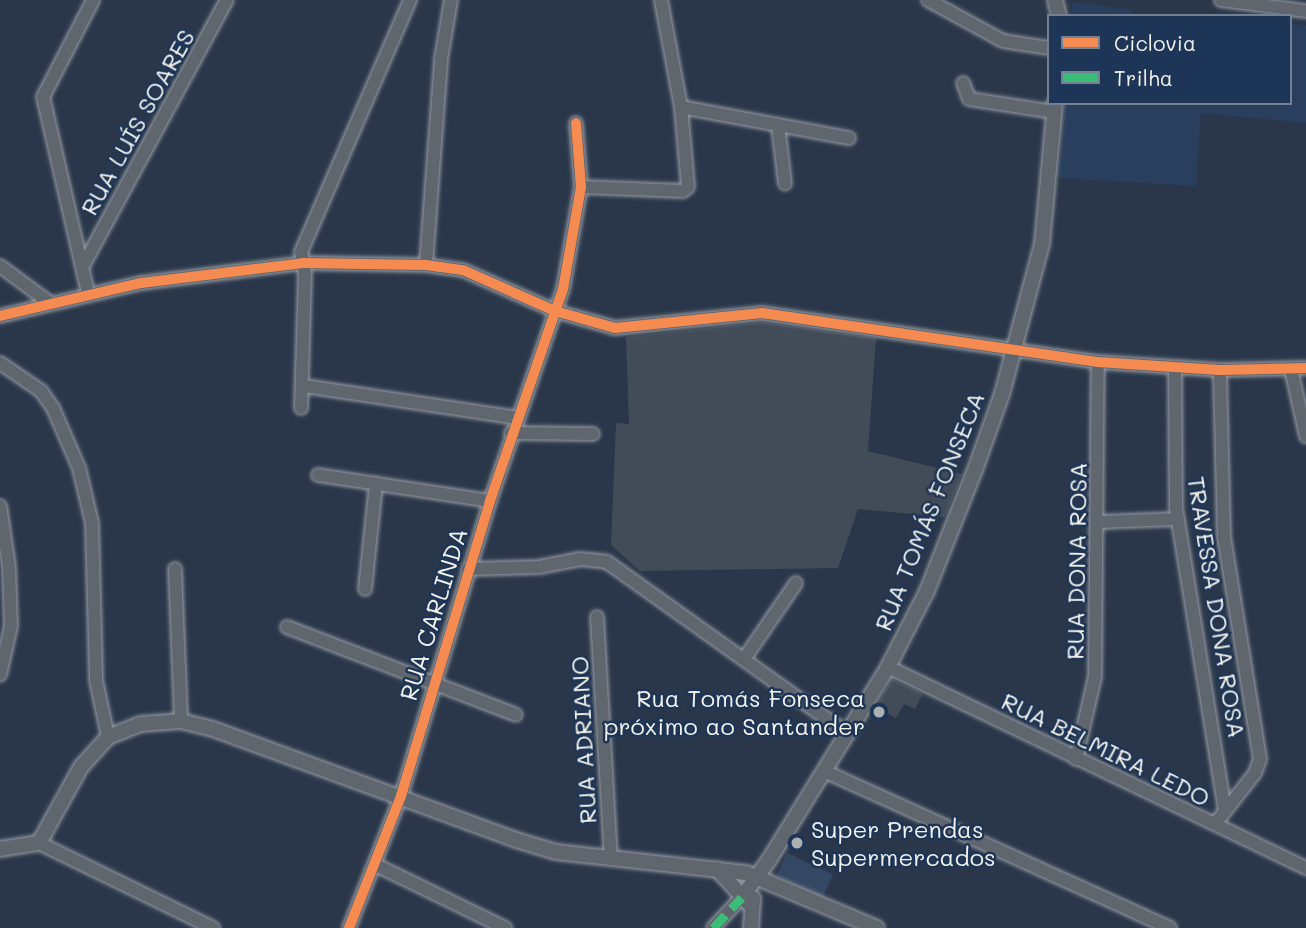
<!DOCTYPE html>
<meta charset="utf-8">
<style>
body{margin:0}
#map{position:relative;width:1306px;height:928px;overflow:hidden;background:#2a374a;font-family:Mali,sans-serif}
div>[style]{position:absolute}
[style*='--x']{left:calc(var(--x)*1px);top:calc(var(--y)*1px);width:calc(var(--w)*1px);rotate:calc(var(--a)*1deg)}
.built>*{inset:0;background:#2a3f5d}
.green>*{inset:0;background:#344763;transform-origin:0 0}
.building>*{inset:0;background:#424c59}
.roads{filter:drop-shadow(0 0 2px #979ca3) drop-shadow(0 0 2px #979ca3)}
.minor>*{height:12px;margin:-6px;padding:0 6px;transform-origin:6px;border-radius:6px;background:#60666e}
.major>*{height:14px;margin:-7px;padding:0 7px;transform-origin:7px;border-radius:7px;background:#60666e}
.quiet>*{height:9px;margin-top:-4.5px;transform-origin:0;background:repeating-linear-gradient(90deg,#3abd76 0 18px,transparent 0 27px)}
.cycleway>*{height:10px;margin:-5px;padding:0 5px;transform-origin:5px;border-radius:5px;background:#f68b52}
.dots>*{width:19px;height:19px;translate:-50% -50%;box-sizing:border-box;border:4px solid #1d3557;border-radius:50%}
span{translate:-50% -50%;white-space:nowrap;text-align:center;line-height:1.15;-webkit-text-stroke:5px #1d3557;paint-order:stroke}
.street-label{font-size:24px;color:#f4f1e8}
.poi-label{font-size:24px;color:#f4f1e8}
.right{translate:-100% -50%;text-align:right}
.left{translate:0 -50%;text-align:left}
.legend{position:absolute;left:1047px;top:14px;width:245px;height:91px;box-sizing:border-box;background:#1d3557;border:2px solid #738091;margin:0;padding:9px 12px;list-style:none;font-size:21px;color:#f4f1e8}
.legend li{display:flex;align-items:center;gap:14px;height:35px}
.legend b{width:35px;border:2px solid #738091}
</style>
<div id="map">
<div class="built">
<i style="clip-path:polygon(1072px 2px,1132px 10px,1131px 16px,1071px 16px)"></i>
<i style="clip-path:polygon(1290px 24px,1306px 25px,1306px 123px,1201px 113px,1196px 186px,1059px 178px,1064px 103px,1290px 103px)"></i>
</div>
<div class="green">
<i style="left:787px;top:853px;width:51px;height:25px;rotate:25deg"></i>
</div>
<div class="building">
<i style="clip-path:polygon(762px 322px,876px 338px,868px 451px,962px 474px,945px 517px,858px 509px,838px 568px,640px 571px,611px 545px,616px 423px,629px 424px,626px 337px)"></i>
<i style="clip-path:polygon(892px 679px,923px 694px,915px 709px,904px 704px,896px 718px,875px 707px)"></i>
</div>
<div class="roads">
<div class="minor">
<i style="--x:928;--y:0;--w:85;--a:28.7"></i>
<i style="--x:1003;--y:41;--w:47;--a:8.7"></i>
<i style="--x:1221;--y:0;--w:86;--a:7.4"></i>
<i style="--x:963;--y:83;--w:17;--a:69"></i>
<i style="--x:969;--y:99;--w:86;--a:8.7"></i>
<i style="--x:681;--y:107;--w:171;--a:10.5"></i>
<i style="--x:778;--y:125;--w:59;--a:83.2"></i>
<i style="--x:581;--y:187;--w:102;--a:2.2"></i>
<i style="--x:683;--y:191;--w:6;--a:-39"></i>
<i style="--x:688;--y:187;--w:80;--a:-95"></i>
<i style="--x:681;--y:107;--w:109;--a:-100.6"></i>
<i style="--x:84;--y:264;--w:300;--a:-61.6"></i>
<i style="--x:426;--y:265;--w:207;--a:-85.8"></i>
<i style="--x:441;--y:59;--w:60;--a:-80.4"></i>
<i style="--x:0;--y:266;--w:62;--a:36.5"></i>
<i style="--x:88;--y:293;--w:201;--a:-102.9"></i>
<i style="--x:43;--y:97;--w:109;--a:-62.7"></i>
<i style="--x:0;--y:316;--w:145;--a:-13.2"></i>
<i style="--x:141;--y:283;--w:163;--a:-7"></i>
<i style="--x:303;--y:263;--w:123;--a:0.9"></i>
<i style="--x:426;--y:265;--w:37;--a:8"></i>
<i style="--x:463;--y:270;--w:101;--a:24"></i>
<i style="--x:555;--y:311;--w:62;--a:15.8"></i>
<i style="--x:615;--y:328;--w:148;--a:-5.8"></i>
<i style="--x:762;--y:313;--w:340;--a:8.3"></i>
<i style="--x:1098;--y:362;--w:122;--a:3.8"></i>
<i style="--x:1220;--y:370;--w:86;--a:-1.3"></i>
<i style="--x:0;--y:363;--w:50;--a:34.3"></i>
<i style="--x:41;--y:391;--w:21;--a:55"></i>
<i style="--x:53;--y:408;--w:65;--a:66.6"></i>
<i style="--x:79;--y:468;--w:57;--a:76.7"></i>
<i style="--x:92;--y:523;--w:157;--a:88.5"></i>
<i style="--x:96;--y:680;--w:58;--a:78.1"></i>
<i style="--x:1175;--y:367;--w:141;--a:89.6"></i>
<i style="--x:1176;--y:508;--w:306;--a:80.8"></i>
<i style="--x:1291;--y:369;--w:69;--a:77.4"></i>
<i style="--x:304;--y:386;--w:215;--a:8.5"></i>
<i style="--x:301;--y:408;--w:134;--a:-88.3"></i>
<i style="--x:305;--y:274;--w:22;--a:-100"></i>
<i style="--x:301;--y:252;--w:275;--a:-66.6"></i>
<i style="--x:511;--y:433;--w:82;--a:0.7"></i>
<i style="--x:318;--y:475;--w:174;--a:8.6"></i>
<i style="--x:0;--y:506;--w:62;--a:81.6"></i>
<i style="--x:9;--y:567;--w:59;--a:88.1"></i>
<i style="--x:11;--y:626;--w:50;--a:102.7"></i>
<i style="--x:1099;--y:522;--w:79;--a:-2.2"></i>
<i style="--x:175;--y:569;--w:152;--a:87.7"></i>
<i style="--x:468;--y:569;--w:71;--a:-1.6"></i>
<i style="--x:539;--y:567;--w:42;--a:-11"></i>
<i style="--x:580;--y:559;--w:27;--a:6"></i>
<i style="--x:607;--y:562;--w:295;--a:35.5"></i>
<i style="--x:365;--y:589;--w:106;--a:-84"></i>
<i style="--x:597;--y:617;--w:242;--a:86.7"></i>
<i style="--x:287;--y:627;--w:245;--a:21"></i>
<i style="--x:744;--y:659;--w:92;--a:-55.6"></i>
<i style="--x:888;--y:667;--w:464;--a:25.7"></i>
<i style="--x:1076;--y:759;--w:84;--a:-77"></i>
<i style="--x:1095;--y:677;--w:315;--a:-89.5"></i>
<i style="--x:824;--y:771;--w:380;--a:24.4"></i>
<i style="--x:1215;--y:824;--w:65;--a:-51.9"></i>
<i style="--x:1255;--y:773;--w:15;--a:-70"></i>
<i style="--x:1260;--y:759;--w:225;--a:-99.2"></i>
<i style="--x:1224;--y:537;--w:167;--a:-91.4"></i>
<i style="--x:39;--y:843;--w:194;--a:26"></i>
<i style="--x:376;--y:865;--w:144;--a:26"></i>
<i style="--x:349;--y:928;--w:142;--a:-68.5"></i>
<i style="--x:401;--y:796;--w:308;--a:-73.2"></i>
<i style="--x:490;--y:501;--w:224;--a:-71"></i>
<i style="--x:563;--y:289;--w:104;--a:-80"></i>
<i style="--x:581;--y:187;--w:64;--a:-94.5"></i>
<i style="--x:713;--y:928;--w:42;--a:-46.9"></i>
</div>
<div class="major">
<i style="--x:1055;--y:0;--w:16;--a:76"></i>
<i style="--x:0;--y:849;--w:39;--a:-9"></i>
<i style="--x:39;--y:843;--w:87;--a:-61.1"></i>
<i style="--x:81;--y:767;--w:40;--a:-48"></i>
<i style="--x:108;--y:737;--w:35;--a:-22"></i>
<i style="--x:141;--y:724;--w:40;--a:-4.3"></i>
<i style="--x:181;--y:721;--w:33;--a:14"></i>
<i style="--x:213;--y:729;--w:323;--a:20.1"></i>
<i style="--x:516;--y:840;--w:42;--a:16.7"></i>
<i style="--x:556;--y:852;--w:191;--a:6.3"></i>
<i style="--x:746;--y:873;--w:142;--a:22.8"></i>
<i style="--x:717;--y:869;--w:52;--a:47.4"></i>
<i style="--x:742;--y:897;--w:46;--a:-53.9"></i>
<i style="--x:769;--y:860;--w:227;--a:-58.3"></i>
<i style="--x:888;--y:667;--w:85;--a:-62.8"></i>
<i style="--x:927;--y:591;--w:133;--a:-68.4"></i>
<i style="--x:976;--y:467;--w:77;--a:-70.4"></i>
<i style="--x:1002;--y:394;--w:155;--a:-75.1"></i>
<i style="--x:1042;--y:244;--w:142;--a:-84.7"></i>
<i style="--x:751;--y:928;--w:30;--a:-86"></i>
</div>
</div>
<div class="quiet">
<i style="--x:713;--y:928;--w:42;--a:-46.9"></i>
</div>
<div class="cycleway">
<i style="--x:0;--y:316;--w:145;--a:-13.2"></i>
<i style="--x:141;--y:283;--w:163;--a:-7"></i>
<i style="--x:303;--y:263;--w:123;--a:0.9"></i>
<i style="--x:426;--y:265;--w:37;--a:8"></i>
<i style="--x:463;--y:270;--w:101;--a:24"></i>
<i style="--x:555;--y:311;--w:62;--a:15.8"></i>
<i style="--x:615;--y:328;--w:148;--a:-5.8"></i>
<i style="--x:762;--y:313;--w:340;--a:8.3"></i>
<i style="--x:1098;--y:362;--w:122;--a:3.8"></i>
<i style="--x:1220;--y:370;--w:86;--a:-1.3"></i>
<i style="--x:349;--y:928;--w:142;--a:-68.5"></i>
<i style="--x:401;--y:796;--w:308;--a:-73.2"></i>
<i style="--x:490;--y:501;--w:224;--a:-71"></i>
<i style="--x:563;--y:289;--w:104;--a:-80"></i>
<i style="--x:581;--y:187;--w:64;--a:-94.5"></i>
</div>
<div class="dots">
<i style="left:879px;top:712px;background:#adb0b1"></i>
<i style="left:797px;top:843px;background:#adb0b1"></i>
</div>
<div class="street-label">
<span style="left:137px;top:122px;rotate:-61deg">RUA LUÍS SOARES</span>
<span style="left:929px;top:511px;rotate:-68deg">RUA TOMÁS FONSECA</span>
<span style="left:1076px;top:561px;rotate:-89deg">RUA DONA ROSA</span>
<span style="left:1217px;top:607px;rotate:81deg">TRAVESSA DONA ROSA</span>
<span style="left:433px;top:614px;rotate:-73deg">RUA CARLINDA</span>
<span style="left:583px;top:740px;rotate:-93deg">RUA ADRIANO</span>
<span style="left:1106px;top:749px;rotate:26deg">RUA BELMIRA LEDO</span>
</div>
<div class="poi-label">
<span class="right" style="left:865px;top:712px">Rua Tomás Fonseca<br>próximo ao Santander</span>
<span class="left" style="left:811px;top:843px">Super Prendas<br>Supermercados</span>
</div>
<ul class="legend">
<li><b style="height:9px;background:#f68b52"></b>Ciclovia</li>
<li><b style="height:9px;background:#3abd76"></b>Trilha</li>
</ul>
</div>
